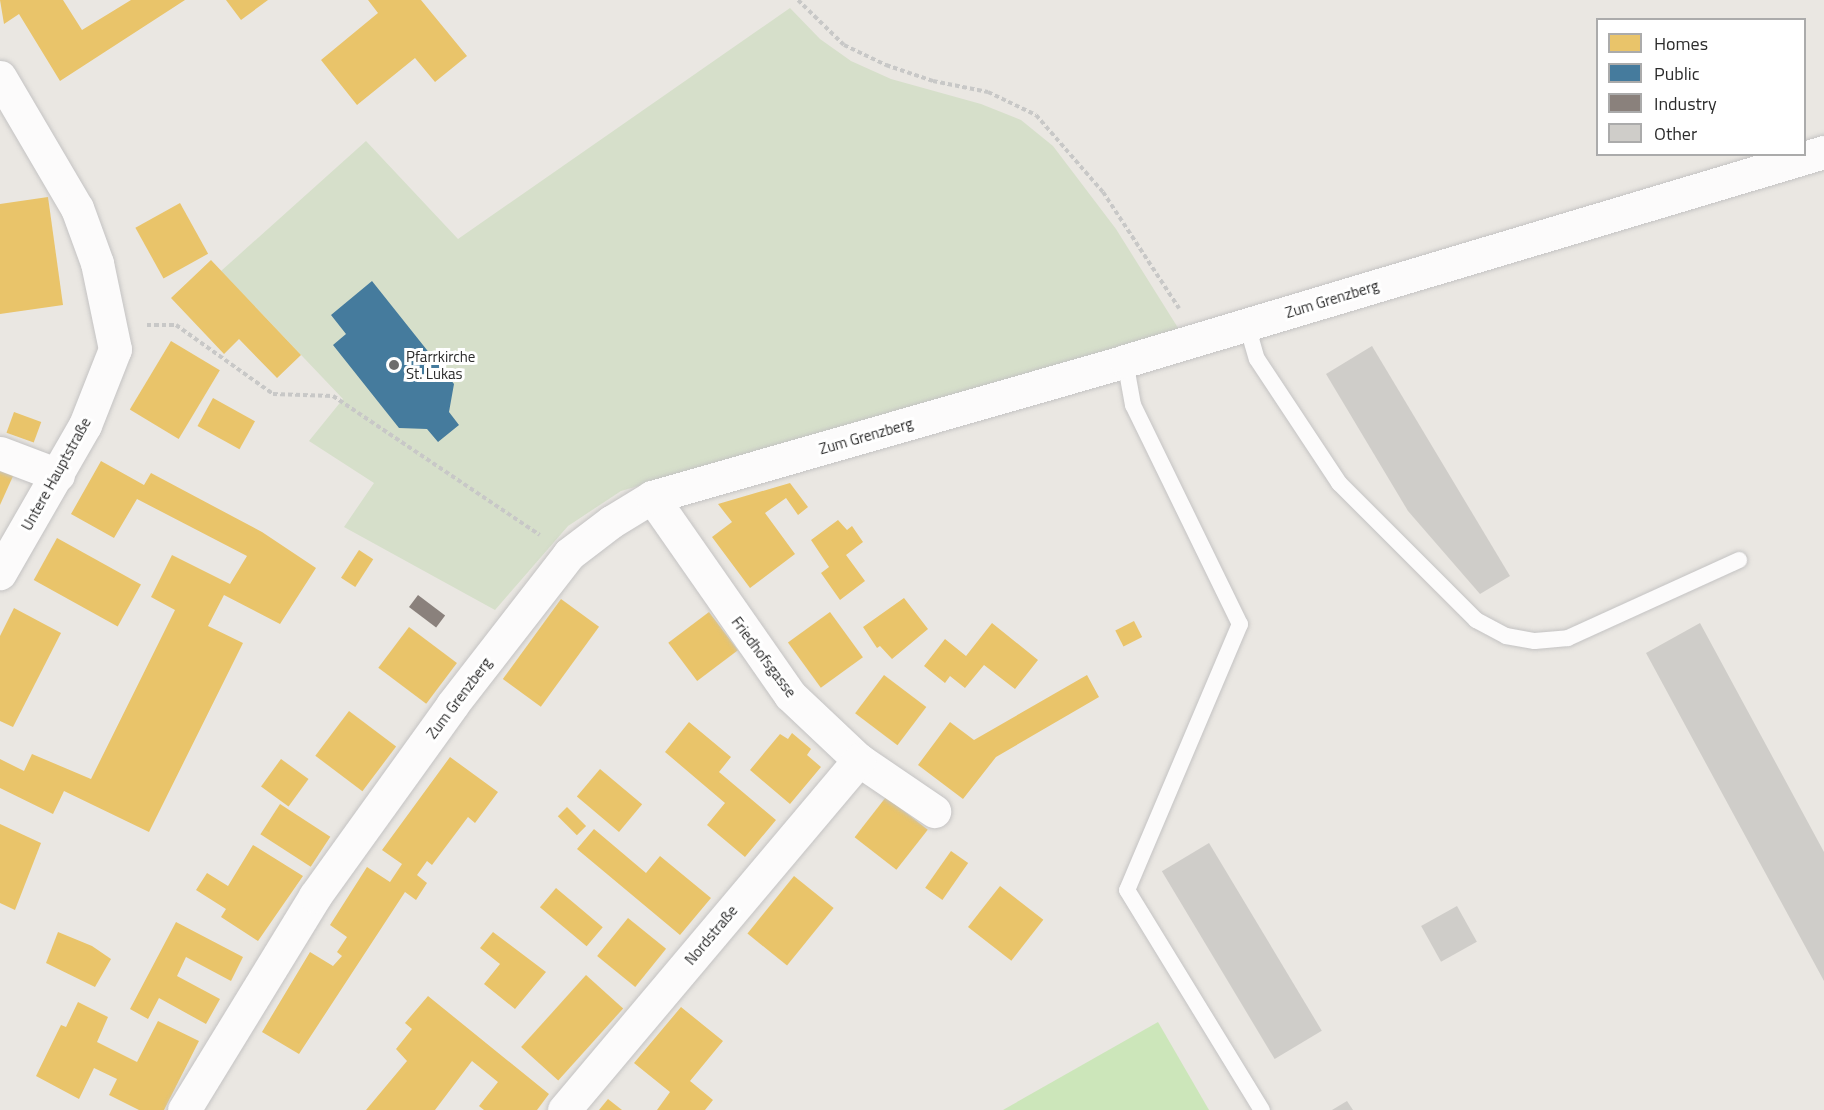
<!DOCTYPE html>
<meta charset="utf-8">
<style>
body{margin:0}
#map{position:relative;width:1824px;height:1110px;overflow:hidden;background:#eae7e2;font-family:"Titillium Web",sans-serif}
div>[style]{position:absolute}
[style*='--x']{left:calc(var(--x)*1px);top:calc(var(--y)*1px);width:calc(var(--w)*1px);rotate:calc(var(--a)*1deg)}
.green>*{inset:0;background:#cce6ba}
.cemetery>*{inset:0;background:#d6dfca}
.homes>*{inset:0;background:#e9c46a;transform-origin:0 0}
.public>*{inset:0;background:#457b9d}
.industry>*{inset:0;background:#8a817c;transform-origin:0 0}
.building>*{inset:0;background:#cfcdc9;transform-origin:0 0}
.path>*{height:4px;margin-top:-2px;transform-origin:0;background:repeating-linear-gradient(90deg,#c8c8c7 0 4.5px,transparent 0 7.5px)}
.roads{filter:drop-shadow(0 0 2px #c4c3c3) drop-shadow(0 0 2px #c4c3c3)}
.service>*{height:16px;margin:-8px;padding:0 8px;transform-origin:8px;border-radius:8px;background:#fcfbfb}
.minor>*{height:33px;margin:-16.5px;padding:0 16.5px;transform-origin:16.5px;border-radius:16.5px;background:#fcfbfb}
.dots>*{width:16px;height:16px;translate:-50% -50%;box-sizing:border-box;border:3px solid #fff;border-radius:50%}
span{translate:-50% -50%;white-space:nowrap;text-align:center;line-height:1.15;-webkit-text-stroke:6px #fff;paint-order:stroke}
.street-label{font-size:15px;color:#2c2c2c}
.poi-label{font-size:15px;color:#2c2c2c}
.left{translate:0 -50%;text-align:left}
.legend{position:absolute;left:1596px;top:18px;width:210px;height:138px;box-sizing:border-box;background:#fff;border:2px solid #ababab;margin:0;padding:8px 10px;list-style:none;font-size:18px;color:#2c2c2c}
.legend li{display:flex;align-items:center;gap:12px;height:30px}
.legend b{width:30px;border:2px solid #ababab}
</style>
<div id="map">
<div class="green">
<i style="clip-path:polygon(1158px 1022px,1209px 1110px,1003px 1110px)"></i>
</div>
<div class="cemetery">
<i style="clip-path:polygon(790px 8px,820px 39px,851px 61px,891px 79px,981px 104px,1021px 120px,1053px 146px,1116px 229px,1180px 331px,621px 491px,568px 526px,495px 610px,344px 527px,374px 483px,309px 441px,343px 399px,221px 271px,366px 141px,458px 239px)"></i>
</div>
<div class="homes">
<i style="clip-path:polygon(0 0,63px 0,82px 30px,131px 0,185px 0,60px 81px,19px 14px,4px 24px)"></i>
<i style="clip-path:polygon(226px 0,268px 0,241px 20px)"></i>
<i style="clip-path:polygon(368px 0,421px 0,467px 56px,435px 82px,415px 58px,357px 105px,321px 60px,378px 13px)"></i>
<i style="clip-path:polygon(48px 197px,63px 305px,0 314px,0 204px)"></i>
<i style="left:180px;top:203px;width:58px;height:51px;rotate:61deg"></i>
<i style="clip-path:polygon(211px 260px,301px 355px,277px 378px,239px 339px,224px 354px,171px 298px)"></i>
<i style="left:171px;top:341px;width:57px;height:80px;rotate:31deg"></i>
<i style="left:213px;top:398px;width:48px;height:32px;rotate:29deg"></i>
<i style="left:14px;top:412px;width:29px;height:22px;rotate:20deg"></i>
<i style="clip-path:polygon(101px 461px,144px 485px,151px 473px,262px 532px,316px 568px,280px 624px,224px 595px,208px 626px,243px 643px,149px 832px,64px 791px,53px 814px,0 788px,0 759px,24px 771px,32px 754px,91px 779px,175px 610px,151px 597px,172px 555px,230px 584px,247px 556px,137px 499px,114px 538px,71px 514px)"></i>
<i style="clip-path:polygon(0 468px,14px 474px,0 505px)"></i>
<i style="clip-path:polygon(790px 483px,808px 507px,798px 515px,786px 498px,765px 513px,795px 554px,750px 588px,712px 537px,732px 522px,718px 504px)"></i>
<i style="clip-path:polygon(838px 520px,847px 530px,852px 526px,863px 542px,846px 555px,865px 581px,840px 600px,821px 573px,829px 567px,811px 540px)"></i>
<i style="left:57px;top:538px;width:96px;height:48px;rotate:29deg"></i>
<i style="left:359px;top:550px;width:17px;height:33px;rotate:33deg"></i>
<i style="clip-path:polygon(904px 598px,928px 629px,892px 659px,880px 646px,877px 648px,863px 627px)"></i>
<i style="left:561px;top:599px;width:47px;height:99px;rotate:36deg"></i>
<i style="clip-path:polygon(14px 608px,61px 633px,13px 727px,0 721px,0 636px)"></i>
<i style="left:709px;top:612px;width:48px;height:51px;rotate:53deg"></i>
<i style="left:830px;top:612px;width:56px;height:52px;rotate:54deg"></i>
<i style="left:1134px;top:621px;width:18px;height:21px;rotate:63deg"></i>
<i style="clip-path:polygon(992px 623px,1038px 660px,1015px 689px,984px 665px,965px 688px,950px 676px,945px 683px,924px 666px,945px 639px,966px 656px)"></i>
<i style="left:409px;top:627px;width:60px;height:51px;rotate:37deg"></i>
<i style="left:884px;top:675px;width:53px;height:48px;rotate:37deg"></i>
<i style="clip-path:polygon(1087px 675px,1099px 697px,996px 757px,963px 799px,918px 765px,950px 722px,974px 740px)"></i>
<i style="left:349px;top:711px;width:59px;height:56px;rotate:37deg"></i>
<i style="clip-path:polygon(689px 722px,731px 757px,719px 772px,776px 820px,745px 857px,707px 825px,725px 803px,665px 752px)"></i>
<i style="clip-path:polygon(792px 733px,811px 749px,807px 755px,821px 767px,790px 804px,750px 770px,780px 734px,788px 739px)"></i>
<i style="clip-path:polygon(450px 757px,498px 792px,475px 823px,468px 817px,432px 865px,427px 861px,417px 875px,427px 883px,416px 900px,405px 892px,299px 1054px,262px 1032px,310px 952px,333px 966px,342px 956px,337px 952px,347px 937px,330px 925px,367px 867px,390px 882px,402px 864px,382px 850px)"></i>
<i style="left:281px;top:759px;width:34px;height:34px;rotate:36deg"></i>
<i style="left:600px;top:769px;width:55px;height:36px;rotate:40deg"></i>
<i style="left:886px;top:797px;width:53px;height:51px;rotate:38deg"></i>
<i style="left:280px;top:804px;width:60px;height:36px;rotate:33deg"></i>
<i style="left:567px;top:807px;width:27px;height:13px;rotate:45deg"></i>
<i style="clip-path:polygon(0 824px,41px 843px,15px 910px,0 903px)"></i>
<i style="clip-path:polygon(594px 829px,646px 873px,660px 856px,711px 898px,680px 935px,577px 849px)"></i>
<i style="clip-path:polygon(253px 845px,303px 876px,258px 941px,221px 917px,226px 909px,196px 890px,207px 873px,228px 886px)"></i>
<i style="left:951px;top:851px;width:21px;height:45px;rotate:35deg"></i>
<i style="left:794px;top:876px;width:51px;height:74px;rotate:39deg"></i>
<i style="left:1000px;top:886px;width:55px;height:52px;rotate:38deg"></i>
<i style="left:556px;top:888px;width:61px;height:25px;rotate:40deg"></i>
<i style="left:628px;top:918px;width:49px;height:49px;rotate:39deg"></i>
<i style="clip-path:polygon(176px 922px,243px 957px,231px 981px,186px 957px,177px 976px,220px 999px,206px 1024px,159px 998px,148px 1019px,130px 1009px)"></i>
<i style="clip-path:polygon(58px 932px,92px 946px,111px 959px,95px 987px,46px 963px)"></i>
<i style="clip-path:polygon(493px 932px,546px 972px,515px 1009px,484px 984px,500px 964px,480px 948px)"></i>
<i style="left:586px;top:975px;width:50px;height:97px;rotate:42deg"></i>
<i style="clip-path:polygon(428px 996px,549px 1094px,537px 1110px,484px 1110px,479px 1106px,498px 1082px,472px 1061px,435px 1110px,366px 1110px,407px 1061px,396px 1049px,412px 1029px,405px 1023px)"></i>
<i style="clip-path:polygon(78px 1002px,108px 1017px,97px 1042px,137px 1062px,158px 1021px,199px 1041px,164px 1110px,139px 1110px,109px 1095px,117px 1079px,94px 1068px,79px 1099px,36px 1076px,61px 1025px,66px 1027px)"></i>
<i style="clip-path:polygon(681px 1007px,723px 1041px,690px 1081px,713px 1100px,705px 1110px,657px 1110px,670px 1092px,634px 1063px)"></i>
<i style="clip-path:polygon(608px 1099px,622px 1110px,599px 1110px)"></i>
</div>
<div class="public">
<i style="clip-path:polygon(372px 281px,454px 384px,449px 412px,459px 425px,438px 442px,427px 429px,399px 428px,333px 345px,346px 334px,331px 315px)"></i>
</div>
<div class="industry">
<i style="left:418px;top:595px;width:34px;height:15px;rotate:37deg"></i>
</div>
<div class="building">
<i style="clip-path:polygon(1372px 346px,1510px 576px,1480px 594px,1408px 511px,1326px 374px)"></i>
<i style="clip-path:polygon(1700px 623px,1824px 852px,1824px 981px,1646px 653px)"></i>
<i style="left:1209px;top:843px;width:219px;height:55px;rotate:59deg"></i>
<i style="left:1457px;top:906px;width:41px;height:41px;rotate:61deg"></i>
<i style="clip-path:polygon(1347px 1101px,1353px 1110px,1332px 1110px)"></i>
</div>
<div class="path">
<i style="--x:798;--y:0;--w:64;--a:44.4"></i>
<i style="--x:844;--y:45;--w:47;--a:25.5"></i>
<i style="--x:886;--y:65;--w:50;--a:18.8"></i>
<i style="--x:933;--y:81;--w:56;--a:11.3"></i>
<i style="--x:988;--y:92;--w:53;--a:25.6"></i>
<i style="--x:1036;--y:115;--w:102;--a:49"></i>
<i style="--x:1103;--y:192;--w:139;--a:56.8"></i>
<i style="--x:147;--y:325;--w:29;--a:0"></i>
<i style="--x:176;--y:325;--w:119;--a:35.4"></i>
<i style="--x:273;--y:394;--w:60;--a:1.9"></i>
<i style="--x:333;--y:396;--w:249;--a:33.9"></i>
</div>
<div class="roads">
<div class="service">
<i style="--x:1247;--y:325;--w:35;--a:74"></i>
<i style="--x:1257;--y:359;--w:149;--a:56.5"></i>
<i style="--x:1339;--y:483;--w:194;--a:45"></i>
<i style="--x:1476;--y:620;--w:34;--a:28"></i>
<i style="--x:1506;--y:636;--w:29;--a:10"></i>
<i style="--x:1535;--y:641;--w:33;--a:-5"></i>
<i style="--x:1568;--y:638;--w:188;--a:-24.5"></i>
<i style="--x:1125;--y:361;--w:45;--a:79.7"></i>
<i style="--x:1133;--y:405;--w:244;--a:64"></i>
<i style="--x:1240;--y:624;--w:289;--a:113"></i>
<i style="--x:1127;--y:890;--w:258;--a:58.5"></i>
</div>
<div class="minor">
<i style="--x:0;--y:77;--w:152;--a:59.6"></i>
<i style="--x:77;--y:208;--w:59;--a:70"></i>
<i style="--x:97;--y:263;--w:88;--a:78.2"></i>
<i style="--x:115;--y:349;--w:82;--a:111.5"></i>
<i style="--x:85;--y:425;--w:171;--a:119.9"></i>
<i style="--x:0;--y:453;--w:62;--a:20.8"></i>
<i style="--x:652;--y:497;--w:241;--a:55.1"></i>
<i style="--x:790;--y:695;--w:95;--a:43.3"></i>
<i style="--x:859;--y:760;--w:91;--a:34.2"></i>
<i style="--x:184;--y:1110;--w:251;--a:-58.5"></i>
<i style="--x:315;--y:896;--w:235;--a:-54.3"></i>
<i style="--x:452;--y:705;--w:191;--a:-52.2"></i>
<i style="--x:569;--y:554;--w:53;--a:-37.3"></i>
<i style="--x:611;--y:522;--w:48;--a:-31.4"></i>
<i style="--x:652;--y:497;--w:492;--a:-16"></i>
<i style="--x:1125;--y:361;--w:730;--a:-16.65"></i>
<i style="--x:564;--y:1110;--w:458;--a:-49.9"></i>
</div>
</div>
<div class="dots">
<i style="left:394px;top:365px;background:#6e6d6c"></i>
</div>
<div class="street-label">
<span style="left:1332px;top:299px;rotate:-17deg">Zum Grenzberg</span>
<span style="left:866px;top:436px;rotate:-16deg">Zum Grenzberg</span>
<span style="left:56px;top:474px;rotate:-61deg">Untere Hauptstraße</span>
<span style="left:764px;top:657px;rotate:53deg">Friedhofsgasse</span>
<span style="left:459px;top:698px;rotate:-53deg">Zum Grenzberg</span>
<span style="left:711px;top:935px;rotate:-50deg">Nordstraße</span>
</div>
<div class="poi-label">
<span class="left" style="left:406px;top:365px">Pfarrkirche<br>St. Lukas</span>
</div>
<ul class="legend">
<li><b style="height:16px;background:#e9c46a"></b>Homes</li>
<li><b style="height:16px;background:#457b9d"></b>Public</li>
<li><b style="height:16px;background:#8a817c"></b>Industry</li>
<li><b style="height:16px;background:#cfcdc9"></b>Other</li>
</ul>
</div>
